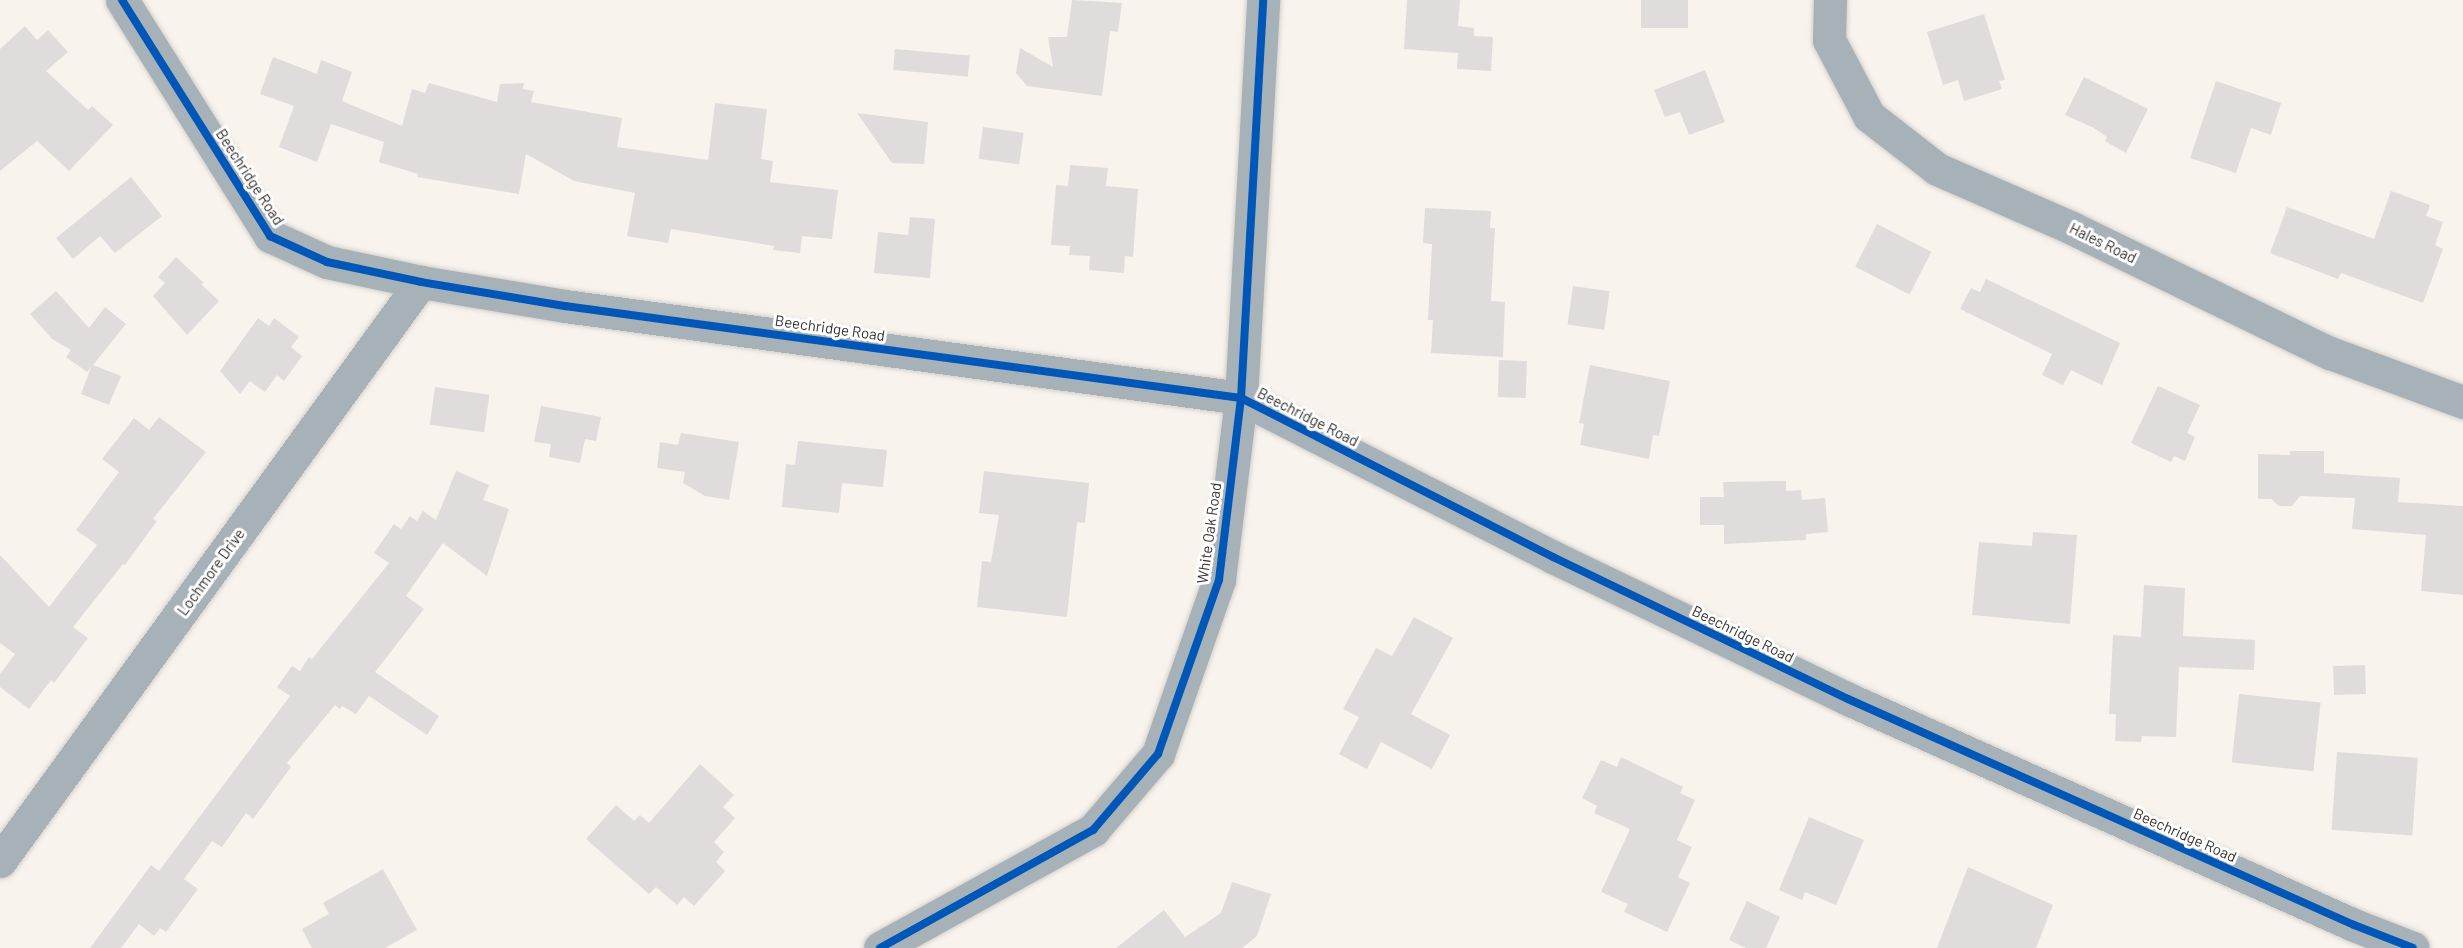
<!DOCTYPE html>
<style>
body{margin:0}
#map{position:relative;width:2463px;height:948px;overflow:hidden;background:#f8f3ed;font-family:Barlow,sans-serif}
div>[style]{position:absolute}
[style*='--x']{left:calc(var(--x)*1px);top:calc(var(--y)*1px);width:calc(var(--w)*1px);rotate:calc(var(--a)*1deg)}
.building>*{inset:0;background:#e0dcdc;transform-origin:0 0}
.roads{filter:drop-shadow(0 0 2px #d4d0cb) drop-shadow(0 0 2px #d4d0cb)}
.minor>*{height:33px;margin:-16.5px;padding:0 16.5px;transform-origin:16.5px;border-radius:16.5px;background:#a6b2b7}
.cycleway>*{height:8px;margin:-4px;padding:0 4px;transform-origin:4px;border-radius:4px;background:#0057b8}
span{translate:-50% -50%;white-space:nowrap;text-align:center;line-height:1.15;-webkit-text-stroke:6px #fff;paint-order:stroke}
.street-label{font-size:15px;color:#34312d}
</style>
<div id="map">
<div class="building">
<i style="clip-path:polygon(1072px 0,1122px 3px,1118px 32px,1110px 31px,1102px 96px,1027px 86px,1016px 73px,1020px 48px,1053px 67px,1048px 37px,1067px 37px)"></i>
<i style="clip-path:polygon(1407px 0,1460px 0,1458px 26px,1474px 28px,1474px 36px,1493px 37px,1491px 71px,1457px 69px,1458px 53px,1404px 49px)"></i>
<i style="left:1641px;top:0;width:47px;height:28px"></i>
<i style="clip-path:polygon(1984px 14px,2005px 80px,1999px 81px,2002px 89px,1964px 101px,1958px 80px,1943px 85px,1927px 32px)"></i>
<i style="clip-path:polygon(25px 26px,37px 40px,48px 30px,68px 52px,46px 71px,88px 110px,92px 106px,113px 125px,69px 171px,37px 141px,0 171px,0 49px)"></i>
<i style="left:895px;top:49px;width:75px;height:21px;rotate:5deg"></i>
<i style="clip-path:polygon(273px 57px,317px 74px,321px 60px,352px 72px,342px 101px,402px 126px,412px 89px,425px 93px,429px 83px,497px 102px,500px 84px,524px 83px,523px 89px,534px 91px,531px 102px,622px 118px,617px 147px,708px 160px,715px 103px,767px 109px,761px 159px,773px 161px,770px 182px,838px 190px,832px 239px,802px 236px,800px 253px,773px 250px,774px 246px,671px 229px,668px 243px,627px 236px,635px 193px,574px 181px,526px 154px,519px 194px,417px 177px,418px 174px,379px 162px,384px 142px,331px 124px,317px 162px,279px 147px,294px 106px,260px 94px)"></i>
<i style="clip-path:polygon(1705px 70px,1725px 122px,1689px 135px,1680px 112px,1665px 117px,1654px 90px)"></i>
<i style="clip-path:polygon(2084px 77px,2148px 109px,2126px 153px,2105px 141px,2107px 137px,2094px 128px,2065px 115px)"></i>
<i style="clip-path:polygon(2216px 81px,2281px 103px,2271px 135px,2251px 128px,2236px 173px,2190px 158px)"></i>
<i style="clip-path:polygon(857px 113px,928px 122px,924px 164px,892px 163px)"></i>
<i style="left:983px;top:127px;width:41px;height:32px;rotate:8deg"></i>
<i style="clip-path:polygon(1070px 165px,1108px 168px,1106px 186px,1138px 189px,1133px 257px,1125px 256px,1124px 273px,1089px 270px,1090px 256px,1069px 255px,1070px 246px,1051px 245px,1056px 185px,1068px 186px)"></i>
<i style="clip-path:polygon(131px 177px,162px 216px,115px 253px,100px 236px,73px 259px,56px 238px)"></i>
<i style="clip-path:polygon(2391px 191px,2430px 205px,2426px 216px,2443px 222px,2435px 245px,2443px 249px,2423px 303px,2341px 273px,2338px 279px,2270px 253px,2287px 207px,2374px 239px)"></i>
<i style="clip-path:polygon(1425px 208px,1491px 211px,1490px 228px,1495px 228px,1491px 301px,1505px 302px,1503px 357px,1431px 353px,1433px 320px,1428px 320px,1432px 244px,1423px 243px)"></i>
<i style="clip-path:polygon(910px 217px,935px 219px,930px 278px,874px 273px,878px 232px,908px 235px)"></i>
<i style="left:1877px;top:224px;width:61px;height:48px;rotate:27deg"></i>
<i style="clip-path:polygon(176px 257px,204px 283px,201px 284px,219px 301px,187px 335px,153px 296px,165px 283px,158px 277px)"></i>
<i style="clip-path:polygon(1986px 279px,2120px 343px,2102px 385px,2071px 370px,2063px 385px,2042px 375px,2052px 354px,1960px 309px,1971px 288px,1980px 292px)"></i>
<i style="left:1573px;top:286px;width:37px;height:39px;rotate:8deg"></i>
<i style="clip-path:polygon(56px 291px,89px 328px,105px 307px,126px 324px,93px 365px,121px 376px,109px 405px,81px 394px,91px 367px,87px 372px,66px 357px,71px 350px,52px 339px,30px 314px)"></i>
<i style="clip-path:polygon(258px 318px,269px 326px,274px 318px,299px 337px,291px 347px,302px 356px,284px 381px,277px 375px,265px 392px,250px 381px,240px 394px,220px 371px)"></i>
<i style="left:1499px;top:360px;width:28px;height:37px;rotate:2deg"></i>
<i style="clip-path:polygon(1590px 365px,1670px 381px,1659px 436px,1653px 435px,1649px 459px,1580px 445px,1584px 424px,1579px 423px)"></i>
<i style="clip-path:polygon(2158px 386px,2200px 405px,2187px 433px,2195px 437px,2185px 461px,2174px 456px,2171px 462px,2131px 443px)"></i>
<i style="left:435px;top:387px;width:55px;height:38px;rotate:8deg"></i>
<i style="clip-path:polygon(541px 406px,601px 417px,596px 441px,585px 439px,580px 463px,549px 457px,551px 444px,534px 442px)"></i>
<i style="clip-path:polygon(159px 417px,206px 452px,153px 519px,157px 521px,125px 565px,123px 564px,73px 627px,88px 638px,54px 683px,51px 680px,29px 709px,0 687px,0 674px,15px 654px,0 643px,0 555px,49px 607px,97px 545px,76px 530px,119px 472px,102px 459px,134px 418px,149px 430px)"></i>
<i style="clip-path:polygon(681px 433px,739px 442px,729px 500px,705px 496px,683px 483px,685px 472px,657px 468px,660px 442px,678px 445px)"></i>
<i style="clip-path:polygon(798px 441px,887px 450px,883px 487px,842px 483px,839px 513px,782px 507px,786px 464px,795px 465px)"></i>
<i style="clip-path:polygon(2290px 451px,2324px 451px,2324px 473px,2400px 478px,2398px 502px,2463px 506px,2463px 595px,2421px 591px,2426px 535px,2352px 529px,2355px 498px,2300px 496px,2292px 506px,2279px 506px,2271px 499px,2258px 499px,2258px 454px,2290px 455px)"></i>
<i style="clip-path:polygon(456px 471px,489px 485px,483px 500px,509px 509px,487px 576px,443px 543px,406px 596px,424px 609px,375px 672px,439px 716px,427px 735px,369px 696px,356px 714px,342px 706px,340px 709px,335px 705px,287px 763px,291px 767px,253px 819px,246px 813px,222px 847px,212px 841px,184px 879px,198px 889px,166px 932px,160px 928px,154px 936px,139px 924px,121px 948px,90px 948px,151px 865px,159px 871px,290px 696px,277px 687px,292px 666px,300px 671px,309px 657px,312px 659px,389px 563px,374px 553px,394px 524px,401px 529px,410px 516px,417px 521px,423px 511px,436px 520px)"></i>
<i style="clip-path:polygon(984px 471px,1089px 483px,1085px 523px,1077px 522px,1067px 617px,977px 607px,982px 561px,991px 562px,999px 515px,979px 513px)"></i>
<i style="clip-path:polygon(1786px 481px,1786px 491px,1801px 490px,1802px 500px,1825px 498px,1828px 532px,1806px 534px,1806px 540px,1724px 544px,1724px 525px,1700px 525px,1700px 497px,1724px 497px,1723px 482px)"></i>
<i style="clip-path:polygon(2033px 532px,2077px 535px,2070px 624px,1972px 615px,1979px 542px,2032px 546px)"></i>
<i style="clip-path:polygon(2144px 585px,2185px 588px,2183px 636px,2255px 640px,2254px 670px,2179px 667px,2176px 737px,2142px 736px,2141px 742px,2115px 741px,2116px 714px,2109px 714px,2113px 635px,2141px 637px)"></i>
<i style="clip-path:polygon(1414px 617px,1453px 638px,1411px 714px,1450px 735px,1432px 769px,1381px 742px,1367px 769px,1339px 754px,1359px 717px,1343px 709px,1376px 648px,1392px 656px)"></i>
<i style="left:2365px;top:665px;width:29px;height:32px;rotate:88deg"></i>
<i style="left:2239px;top:694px;width:82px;height:69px;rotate:6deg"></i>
<i style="left:2337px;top:752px;width:81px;height:78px;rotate:4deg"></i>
<i style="clip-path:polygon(1621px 757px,1683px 787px,1680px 793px,1695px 800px,1677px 840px,1692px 847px,1678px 877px,1690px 883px,1667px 932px,1624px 912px,1628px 904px,1601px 892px,1630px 829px,1594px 813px,1597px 806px,1582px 798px,1601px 760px,1617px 767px)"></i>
<i style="clip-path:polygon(700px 764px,734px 795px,723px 807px,735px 818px,714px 842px,724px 852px,716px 862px,725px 871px,694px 906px,684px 897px,677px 905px,656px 887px,649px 894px,586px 839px,616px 805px,634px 821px,640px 815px,649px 823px)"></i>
<i style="clip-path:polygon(1809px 817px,1864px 840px,1836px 905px,1805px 892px,1802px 900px,1779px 890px)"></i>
<i style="clip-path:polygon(1968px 867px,2053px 905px,2036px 948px,1937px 948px)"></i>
<i style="clip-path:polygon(383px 869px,417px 930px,385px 948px,312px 948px,302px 929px,329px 914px,323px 903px)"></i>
<i style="clip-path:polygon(1232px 882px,1271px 894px,1257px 936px,1242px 948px,1116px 948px,1164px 910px,1185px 937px,1221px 913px)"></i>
<i style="clip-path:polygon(1747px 901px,1780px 917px,1766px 948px,1746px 948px,1729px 940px)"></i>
</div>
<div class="roads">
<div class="minor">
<i style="--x:122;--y:0;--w:279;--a:57.9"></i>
<i style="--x:270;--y:236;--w:63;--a:24.5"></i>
<i style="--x:327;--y:262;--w:96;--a:12"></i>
<i style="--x:421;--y:282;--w:146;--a:9.5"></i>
<i style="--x:565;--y:306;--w:682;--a:7.75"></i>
<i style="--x:1241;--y:398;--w:350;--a:27"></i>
<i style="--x:1553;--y:557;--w:327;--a:25.7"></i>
<i style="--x:1848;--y:699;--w:554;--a:24.07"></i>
<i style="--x:2354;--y:925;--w:63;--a:21.3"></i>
<i style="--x:1830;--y:0;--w:40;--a:91.4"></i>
<i style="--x:1829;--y:40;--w:86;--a:62.2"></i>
<i style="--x:1869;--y:116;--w:86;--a:37.9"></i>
<i style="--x:1937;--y:169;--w:147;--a:23.6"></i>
<i style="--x:2072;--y:228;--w:287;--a:25.9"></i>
<i style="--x:2330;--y:353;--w:142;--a:20.2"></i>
<i style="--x:0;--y:861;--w:716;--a:-53.98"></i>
<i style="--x:880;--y:948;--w:244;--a:-29"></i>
<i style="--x:1093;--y:830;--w:100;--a:-49.5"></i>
<i style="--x:1158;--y:754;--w:184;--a:-70.7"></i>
<i style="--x:1219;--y:580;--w:183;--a:-83.1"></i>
<i style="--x:1241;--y:398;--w:399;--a:-86.8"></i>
</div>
</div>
<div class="cycleway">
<i style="--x:122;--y:0;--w:279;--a:57.9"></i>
<i style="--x:270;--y:236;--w:63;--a:24.5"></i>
<i style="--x:327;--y:262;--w:96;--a:12"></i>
<i style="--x:421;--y:282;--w:146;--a:9.5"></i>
<i style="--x:565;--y:306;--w:682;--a:7.75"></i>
<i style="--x:1241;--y:398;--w:350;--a:27"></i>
<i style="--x:1553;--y:557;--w:327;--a:25.7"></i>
<i style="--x:1848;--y:699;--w:554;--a:24.07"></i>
<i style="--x:2354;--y:925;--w:63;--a:21.3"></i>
<i style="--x:880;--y:948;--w:244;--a:-29"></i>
<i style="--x:1093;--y:830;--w:100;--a:-49.5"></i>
<i style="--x:1158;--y:754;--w:184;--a:-70.7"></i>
<i style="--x:1219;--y:580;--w:183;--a:-83.1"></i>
<i style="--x:1241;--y:398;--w:399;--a:-86.8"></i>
</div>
<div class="street-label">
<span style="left:250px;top:177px;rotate:57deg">Beechridge Road</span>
<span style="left:2103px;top:243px;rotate:26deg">Hales Road</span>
<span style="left:830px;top:328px;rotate:8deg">Beechridge Road</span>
<span style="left:1308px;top:417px;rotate:27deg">Beechridge Road</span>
<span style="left:1209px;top:533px;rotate:-82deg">White Oak Road</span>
<span style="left:211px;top:572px;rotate:-54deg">Lochmore Drive</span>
<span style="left:1743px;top:634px;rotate:26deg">Beechridge Road</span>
<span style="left:2185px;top:835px;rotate:24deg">Beechridge Road</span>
</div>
</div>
